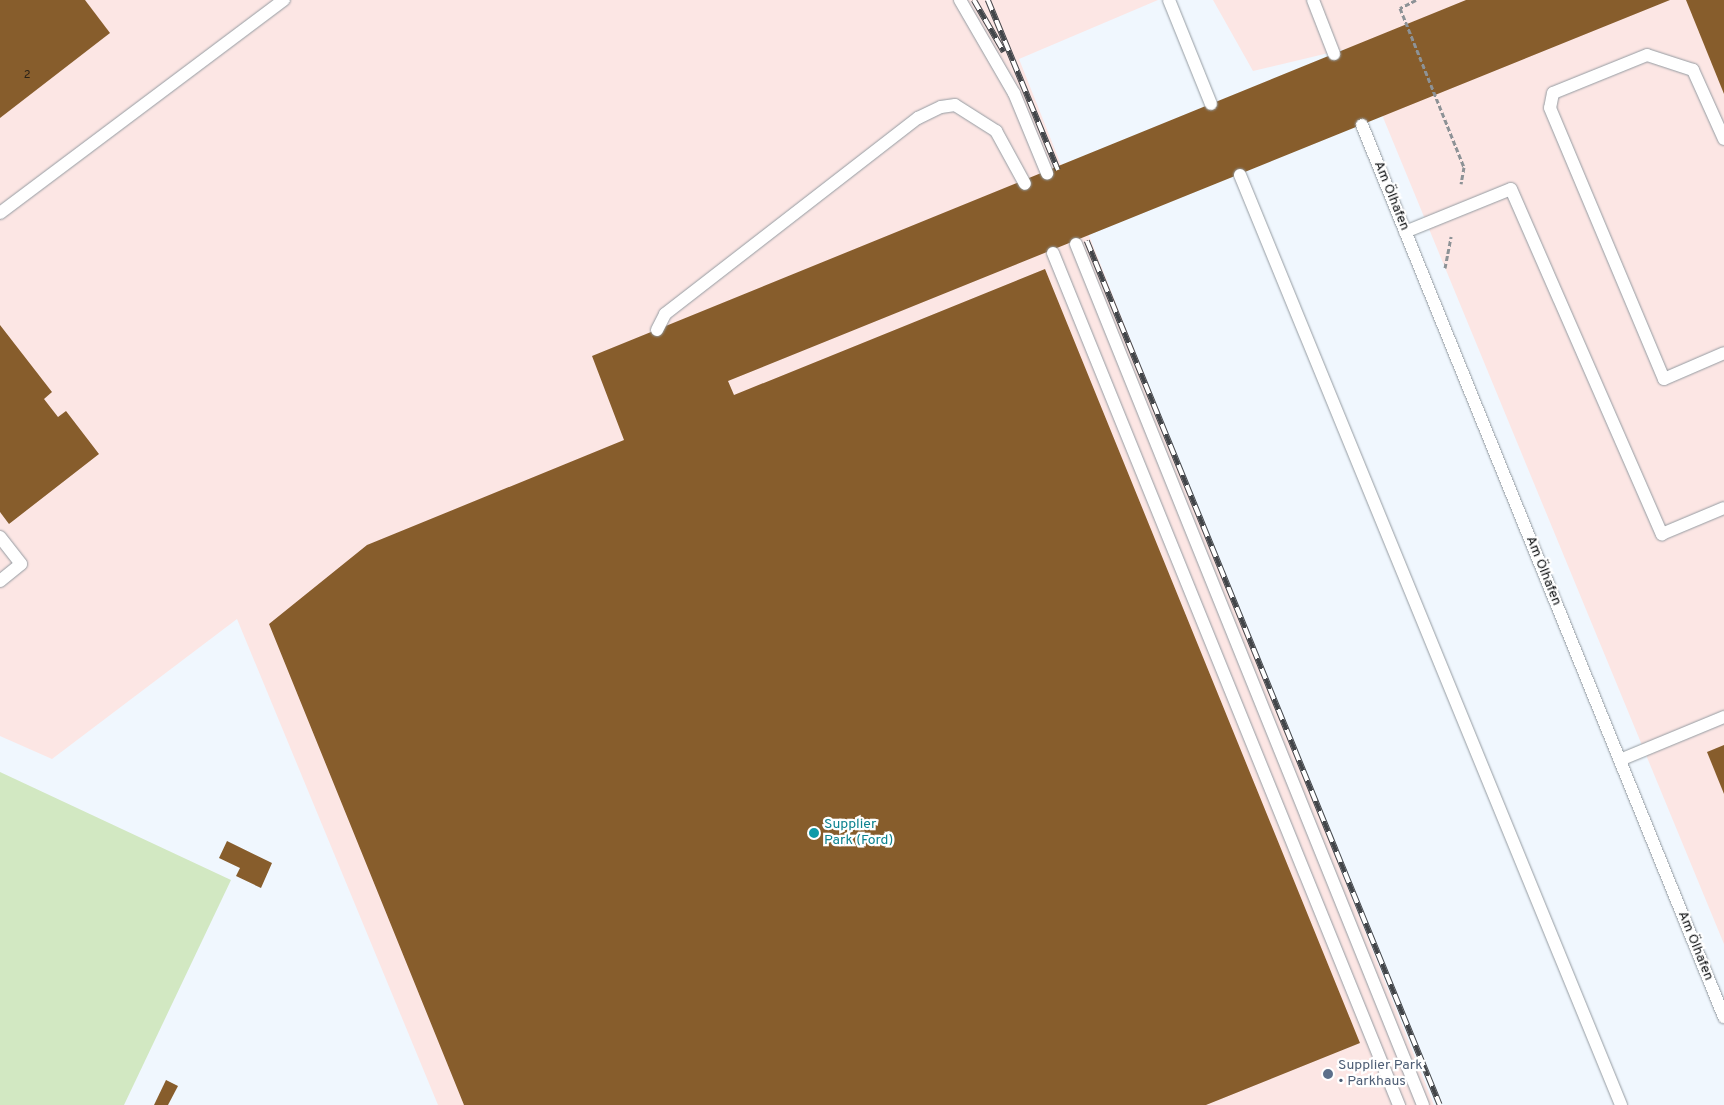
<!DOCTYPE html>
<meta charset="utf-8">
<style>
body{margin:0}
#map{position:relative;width:1724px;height:1105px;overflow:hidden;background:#f0f7fe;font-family:Overpass,sans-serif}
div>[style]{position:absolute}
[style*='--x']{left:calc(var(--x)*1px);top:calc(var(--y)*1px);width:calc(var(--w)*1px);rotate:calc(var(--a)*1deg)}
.industrial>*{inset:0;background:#fce6e4}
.green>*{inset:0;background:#d2e8c2}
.building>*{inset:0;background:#875d2c}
.path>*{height:3px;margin-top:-1.5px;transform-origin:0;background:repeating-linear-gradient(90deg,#8d9296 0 5px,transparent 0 7.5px)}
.roads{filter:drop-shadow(0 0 1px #949ba1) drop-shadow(0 0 1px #949ba1)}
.lane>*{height:12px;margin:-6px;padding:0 6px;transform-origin:6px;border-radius:6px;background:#fff}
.rail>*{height:5.5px;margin-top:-2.75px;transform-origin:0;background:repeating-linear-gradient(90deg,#fff 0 11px,#43464a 0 22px);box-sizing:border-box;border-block:1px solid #43464a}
.dots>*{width:14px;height:14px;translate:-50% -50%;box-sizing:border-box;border:2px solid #fff;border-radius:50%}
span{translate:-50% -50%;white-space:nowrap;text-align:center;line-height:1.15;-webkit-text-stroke:4.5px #fff;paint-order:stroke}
.number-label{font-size:11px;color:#2b2217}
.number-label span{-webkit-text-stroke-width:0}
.street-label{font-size:14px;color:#0c0e10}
.culture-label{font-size:14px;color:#0d838f}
.left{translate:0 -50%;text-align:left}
.service-label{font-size:14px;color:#4e5e75}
</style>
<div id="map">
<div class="industrial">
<i style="clip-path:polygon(0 0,1158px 0,1019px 59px,1434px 1105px,438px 1105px,237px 619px,52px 759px,0 736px)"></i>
<i style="clip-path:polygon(1213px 0,1724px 0,1724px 944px,1354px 47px,1253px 71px)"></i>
</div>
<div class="green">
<i style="clip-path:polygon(0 772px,231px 880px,124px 1105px,0 1105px)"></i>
</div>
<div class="building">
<i style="clip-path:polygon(0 0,85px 0,110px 33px,0 118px)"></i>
<i style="clip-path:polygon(1466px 0,1670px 0,728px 381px,734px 395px,1045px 269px,1360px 1043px,1206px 1105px,464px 1105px,269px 624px,367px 545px,624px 440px,592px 356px)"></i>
<i style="clip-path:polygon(1686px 0,1724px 0,1724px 94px)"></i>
<i style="clip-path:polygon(0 325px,52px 392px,44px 399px,58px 417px,66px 411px,99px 454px,9px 524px,0 512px)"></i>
<i style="clip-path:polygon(1724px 745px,1724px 794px,1707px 752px)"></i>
<i style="clip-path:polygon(227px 841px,272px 863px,261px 888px,236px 876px,240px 868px,219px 858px)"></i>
<i style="clip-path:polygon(166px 1080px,178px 1086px,168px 1105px,154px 1105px)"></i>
</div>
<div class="path">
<i style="--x:1416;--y:0;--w:18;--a:153"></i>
<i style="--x:1400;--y:8;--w:171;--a:68.1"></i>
<i style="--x:1464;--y:167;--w:17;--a:100"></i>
<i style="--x:1445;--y:268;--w:32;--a:-79"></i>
</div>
<div class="roads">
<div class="lane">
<i style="--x:960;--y:0;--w:108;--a:59.9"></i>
<i style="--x:1014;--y:93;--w:87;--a:67.6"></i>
<i style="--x:1169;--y:0;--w:112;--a:68"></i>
<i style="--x:1313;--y:0;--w:58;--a:68.7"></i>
<i style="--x:1362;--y:125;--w:963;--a:67.91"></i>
<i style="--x:1724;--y:139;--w:76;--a:-114.2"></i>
<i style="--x:1693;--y:70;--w:48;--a:-161.9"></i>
<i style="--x:1647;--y:55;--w:101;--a:158"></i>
<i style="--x:1553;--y:93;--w:15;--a:101"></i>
<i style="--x:1550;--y:108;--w:294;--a:67.2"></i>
<i style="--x:1664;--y:379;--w:65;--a:-23.4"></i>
<i style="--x:1240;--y:175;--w:1005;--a:67.72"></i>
<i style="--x:0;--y:213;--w:355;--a:-36.9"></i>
<i style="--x:1405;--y:232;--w:114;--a:-22.1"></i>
<i style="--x:1511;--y:189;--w:377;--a:66.4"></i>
<i style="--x:1662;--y:534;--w:67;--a:-22.8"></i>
<i style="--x:1076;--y:244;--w:928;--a:68.05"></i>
<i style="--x:1053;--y:253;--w:920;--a:67.9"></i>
<i style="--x:657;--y:330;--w:18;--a:-63"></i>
<i style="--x:665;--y:314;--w:320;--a:-37.8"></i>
<i style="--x:918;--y:118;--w:25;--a:-26"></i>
<i style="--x:941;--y:107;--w:14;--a:-8"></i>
<i style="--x:955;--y:105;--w:49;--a:32.4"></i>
<i style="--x:996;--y:131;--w:60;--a:61.3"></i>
<i style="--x:0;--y:537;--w:34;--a:52"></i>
<i style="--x:21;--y:564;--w:27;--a:141"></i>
<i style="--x:1620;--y:760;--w:113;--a:-22.5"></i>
</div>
</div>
<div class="rail">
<i style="--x:974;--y:0;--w:60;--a:60"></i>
<i style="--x:988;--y:0;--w:184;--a:67.6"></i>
<i style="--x:1087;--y:241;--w:933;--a:67.78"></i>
</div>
<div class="dots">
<i style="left:814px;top:833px;background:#0f9aa8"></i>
<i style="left:1328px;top:1074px;background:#5c6f8a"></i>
</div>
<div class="number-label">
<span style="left:27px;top:75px">2</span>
</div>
<div class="street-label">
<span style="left:1391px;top:196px;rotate:68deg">Am Ölhafen</span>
<span style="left:1543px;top:571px;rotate:68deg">Am Ölhafen</span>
<span style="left:1695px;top:946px;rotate:68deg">Am Ölhafen</span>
</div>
<div class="culture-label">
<span class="left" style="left:824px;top:833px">Supplier<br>Park (Ford)</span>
</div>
<div class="service-label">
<span class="left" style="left:1338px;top:1074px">Supplier Park<br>• Parkhaus</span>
</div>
</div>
